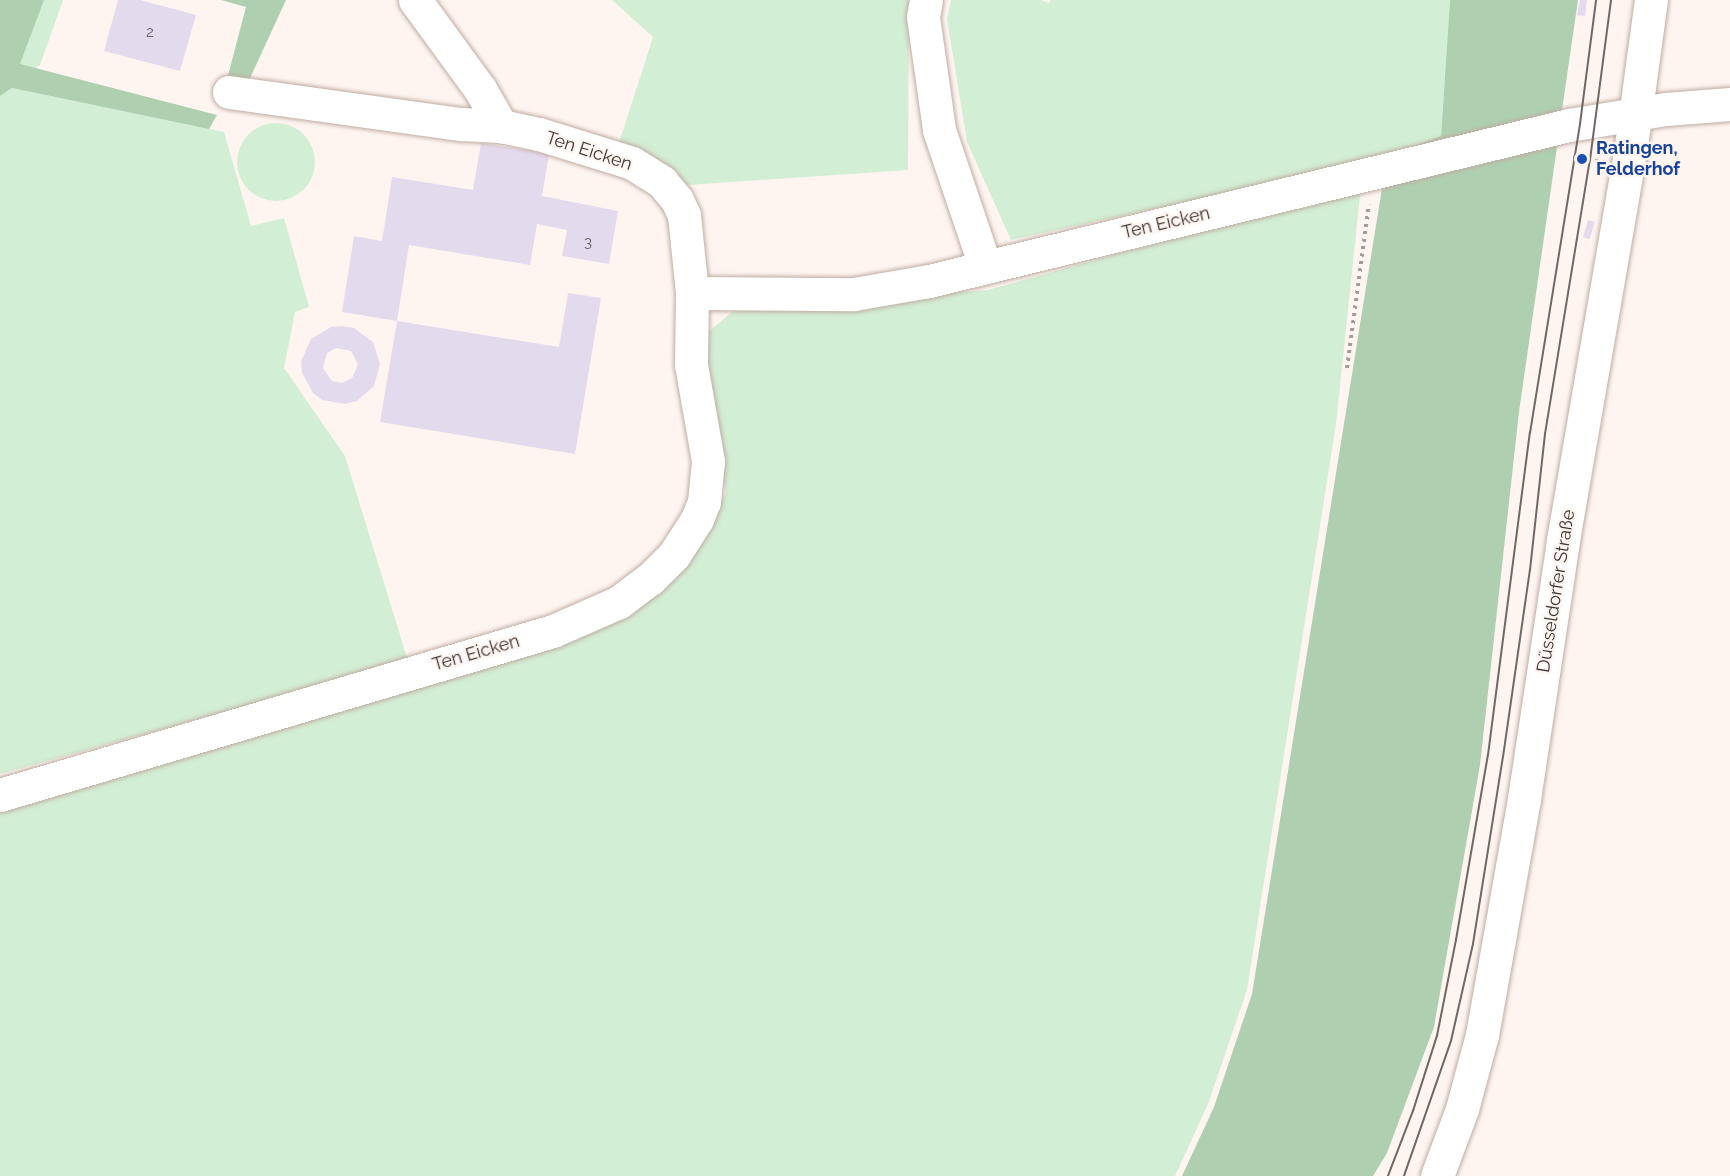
<!DOCTYPE html>
<meta charset="utf-8">
<style>
body{margin:0}
#map{position:relative;width:1730px;height:1176px;overflow:hidden;background:#fef5f1;font-family:Raleway,sans-serif}
div>[style]{position:absolute}
[style*='--x']{left:calc(var(--x)*1px);top:calc(var(--y)*1px);width:calc(var(--w)*1px);rotate:calc(var(--a)*1deg)}
.green>*{inset:0;background:#d2eed4}
.round{border-radius:50%}
.forest>*{inset:0;background:#aed0b1}
.building>*{inset:0;background:#e4daed;transform-origin:0 0}
.path>*{height:4px;margin-top:-2px;transform-origin:0;background:repeating-linear-gradient(90deg,#a59c98 0 3px,transparent 0 7.5px)}
.roads{filter:drop-shadow(0 0 2px #c0aca1) drop-shadow(0 0 2px #c0aca1)}
.minor>*{height:33px;margin:-16.5px;padding:0 16.5px;transform-origin:16.5px;border-radius:16.5px;background:#fff}
.major>*{height:33px;margin:-16.5px;padding:0 16.5px;transform-origin:16.5px;border-radius:16.5px;background:#fff}
.tram>*{height:1.5px;margin:-0.75px;padding:0 0.75px;transform-origin:0.75px;border-radius:0.75px;background:#716864}
.dots>*{width:16px;height:16px;translate:-50% -50%;box-sizing:border-box;border:3px solid #fef5f1;border-radius:50%}
span{translate:-50% -50%;white-space:nowrap;text-align:center;line-height:1.15;-webkit-text-stroke:4.5px #fef5f1;paint-order:stroke}
.number-label{font-size:15px;color:#685f61}
.number-label span{-webkit-text-stroke-width:0}
.transit-label{font-size:18px;color:#164399;font-weight:700}
.left{translate:0 -50%;text-align:left}
.street-label{font-size:18px;color:#3f3632}
</style>
<div id="map">
<div class="green">
<i style="clip-path:polygon(0 0,63px 0,40px 65px,0 92px)"></i>
<i style="clip-path:polygon(612px 0,909px 0,908px 170px,688px 185px,619px 143px,653px 37px)"></i>
<i style="clip-path:polygon(951px 0,1041px 0,1049px 3px,1051px 0,1450px 0,1441px 136px,1377px 160px,1011px 240px,967px 142px,947px 19px)"></i>
<i style="clip-path:polygon(12px 88px,224px 132px,251px 226px,284px 218px,309px 307px,295px 312px,284px 368px,345px 456px,408px 661px,0 774px,0 96px)"></i>
<i class="round" style="left:237px;top:123px;width:78px;height:78px"></i>
<i style="clip-path:polygon(1361px 186px,1336px 424px,1247px 990px,1208px 1104px,1175px 1176px,0 1176px,0 808px,601px 627px,708px 528px,726px 493px,706px 367px,708px 332px,738px 307px,988px 290px)"></i>
</div>
<div class="forest">
<i style="clip-path:polygon(0 0,44px 0,20px 64px,217px 115px,209px 129px,12px 88px,0 96px)"></i>
<i style="clip-path:polygon(221px 0,286px 0,245px 89px,226px 83px,246px 7px)"></i>
<i style="clip-path:polygon(1450px 0,1578px 0,1561px 117px,1377px 160px,1441px 136px)"></i>
<i style="clip-path:polygon(1558px 140px,1519px 412px,1480px 765px,1434px 1027px,1387px 1153px,1373px 1176px,1182px 1176px,1214px 1107px,1252px 994px,1383px 182px)"></i>
</div>
<div class="building">
<i style="clip-path:polygon(118px 0,140px 0,196px 15px,180px 71px,104px 51px)"></i>
<i style="clip-path:polygon(1580px 0,1587px 0,1585px 16px,1577px 15px)"></i>
<i style="clip-path:polygon(481px 143px,549px 154px,542px 196px,618px 211px,609px 264px,562px 256px,567px 230px,537px 224px,530px 265px,409px 245px,397px 321px,342px 312px,354px 236px,382px 241px,392px 177px,473px 190px)"></i>
<i style="left:1588px;top:220px;width:7px;height:18px;rotate:16deg"></i>
<i style="clip-path:polygon(568px 293px,601px 298px,575px 454px,380px 422px,397px 321px,559px 347px)"></i>
<i style="clip-path:polygon(evenodd,342px 326px,354px 328px,373px 342px,380px 364px,374px 386px,357px 401px,345px 404px,322px 400px,313px 393px,302px 373px,301px 361px,311px 339px,331px 327px,342px 326px,336px 348px,351px 351px,358px 364px,352px 378px,342px 383px,332px 381px,323px 368px,327px 353px,336px 348px)"></i>
</div>
<div class="path">
<i style="--x:1573;--y:157;--w:25;--a:9"></i>
<i style="--x:1347;--y:368;--w:165;--a:-82.4"></i>
</div>
<div class="roads">
<div class="minor">
<i style="--x:415;--y:0;--w:110;--a:53.9"></i>
<i style="--x:480;--y:89;--w:43;--a:60.4"></i>
<i style="--x:926;--y:0;--w:17;--a:100"></i>
<i style="--x:923;--y:17;--w:114;--a:81.9"></i>
<i style="--x:939;--y:130;--w:144;--a:71.3"></i>
<i style="--x:229;--y:92;--w:234;--a:7.9"></i>
<i style="--x:461;--y:124;--w:40;--a:2.9"></i>
<i style="--x:501;--y:126;--w:39;--a:12"></i>
<i style="--x:539;--y:134;--w:97;--a:17.3"></i>
<i style="--x:632;--y:163;--w:36;--a:32"></i>
<i style="--x:662;--y:182;--w:23;--a:50"></i>
<i style="--x:677;--y:200;--w:17;--a:65"></i>
<i style="--x:684;--y:215;--w:78;--a:84.1"></i>
<i style="--x:0;--y:795;--w:577;--a:-16.52"></i>
<i style="--x:553;--y:631;--w:72;--a:-23.7"></i>
<i style="--x:619;--y:602;--w:39;--a:-37"></i>
<i style="--x:650;--y:579;--w:34;--a:-45"></i>
<i style="--x:674;--y:555;--w:43;--a:-57.4"></i>
<i style="--x:697;--y:519;--w:18;--a:-68"></i>
<i style="--x:704;--y:502;--w:41;--a:-84.4"></i>
<i style="--x:708;--y:461;--w:97;--a:-100"></i>
<i style="--x:691;--y:365;--w:72;--a:-89.2"></i>
<i style="--x:692;--y:293;--w:162;--a:0.4"></i>
<i style="--x:854;--y:294;--w:76;--a:-9.8"></i>
<i style="--x:929;--y:281;--w:659;--a:-13.7"></i>
<i style="--x:1569;--y:125;--w:98;--a:-9.4"></i>
<i style="--x:1666;--y:109;--w:64;--a:-4.5"></i>
</div>
<div class="major">
<i style="--x:1437;--y:1176;--w:72;--a:-69.5"></i>
<i style="--x:1462;--y:1109;--w:77;--a:-74.9"></i>
<i style="--x:1482;--y:1035;--w:240;--a:-79.9"></i>
<i style="--x:1524;--y:799;--w:262;--a:-81.4"></i>
<i style="--x:1563;--y:540;--w:393;--a:-80.2"></i>
<i style="--x:1630;--y:153;--w:154;--a:-82.2"></i>
</div>
</div>
<div class="tram">
<i style="--x:1388;--y:1176;--w:70;--a:-69"></i>
<i style="--x:1413;--y:1111;--w:79;--a:-72.3"></i>
<i style="--x:1437;--y:1036;--w:98;--a:-78.8"></i>
<i style="--x:1456;--y:940;--w:188;--a:-80.2"></i>
<i style="--x:1488;--y:755;--w:325;--a:-82.6"></i>
<i style="--x:1530;--y:433;--w:313;--a:-80.8"></i>
<i style="--x:1580;--y:124;--w:125;--a:-82.6"></i>
<i style="--x:1404;--y:1176;--w:143;--a:-70.8"></i>
<i style="--x:1451;--y:1041;--w:99;--a:-77.2"></i>
<i style="--x:1473;--y:944;--w:189;--a:-80.9"></i>
<i style="--x:1503;--y:757;--w:189;--a:-81.8"></i>
<i style="--x:1530;--y:570;--w:137;--a:-83.7"></i>
<i style="--x:1545;--y:434;--w:278;--a:-80.7"></i>
<i style="--x:1590;--y:160;--w:161;--a:-82.5"></i>
</div>
<div class="dots">
<i style="left:1582px;top:159px;background:#1a4fb4"></i>
</div>
<div class="number-label">
<span style="left:150px;top:33px">2</span>
<span style="left:588px;top:243px">3</span>
</div>
<div class="transit-label">
<span class="left" style="left:1596px;top:159px">Ratingen,<br>Felderhof</span>
</div>
<div class="street-label">
<span style="left:589px;top:151px;rotate:18deg">Ten Eicken</span>
<span style="left:1166px;top:223px;rotate:-13deg">Ten Eicken</span>
<span style="left:1556px;top:591px;rotate:-81deg">Düsseldorfer Straße</span>
<span style="left:476px;top:653px;rotate:-16deg">Ten Eicken</span>
</div>
</div>
